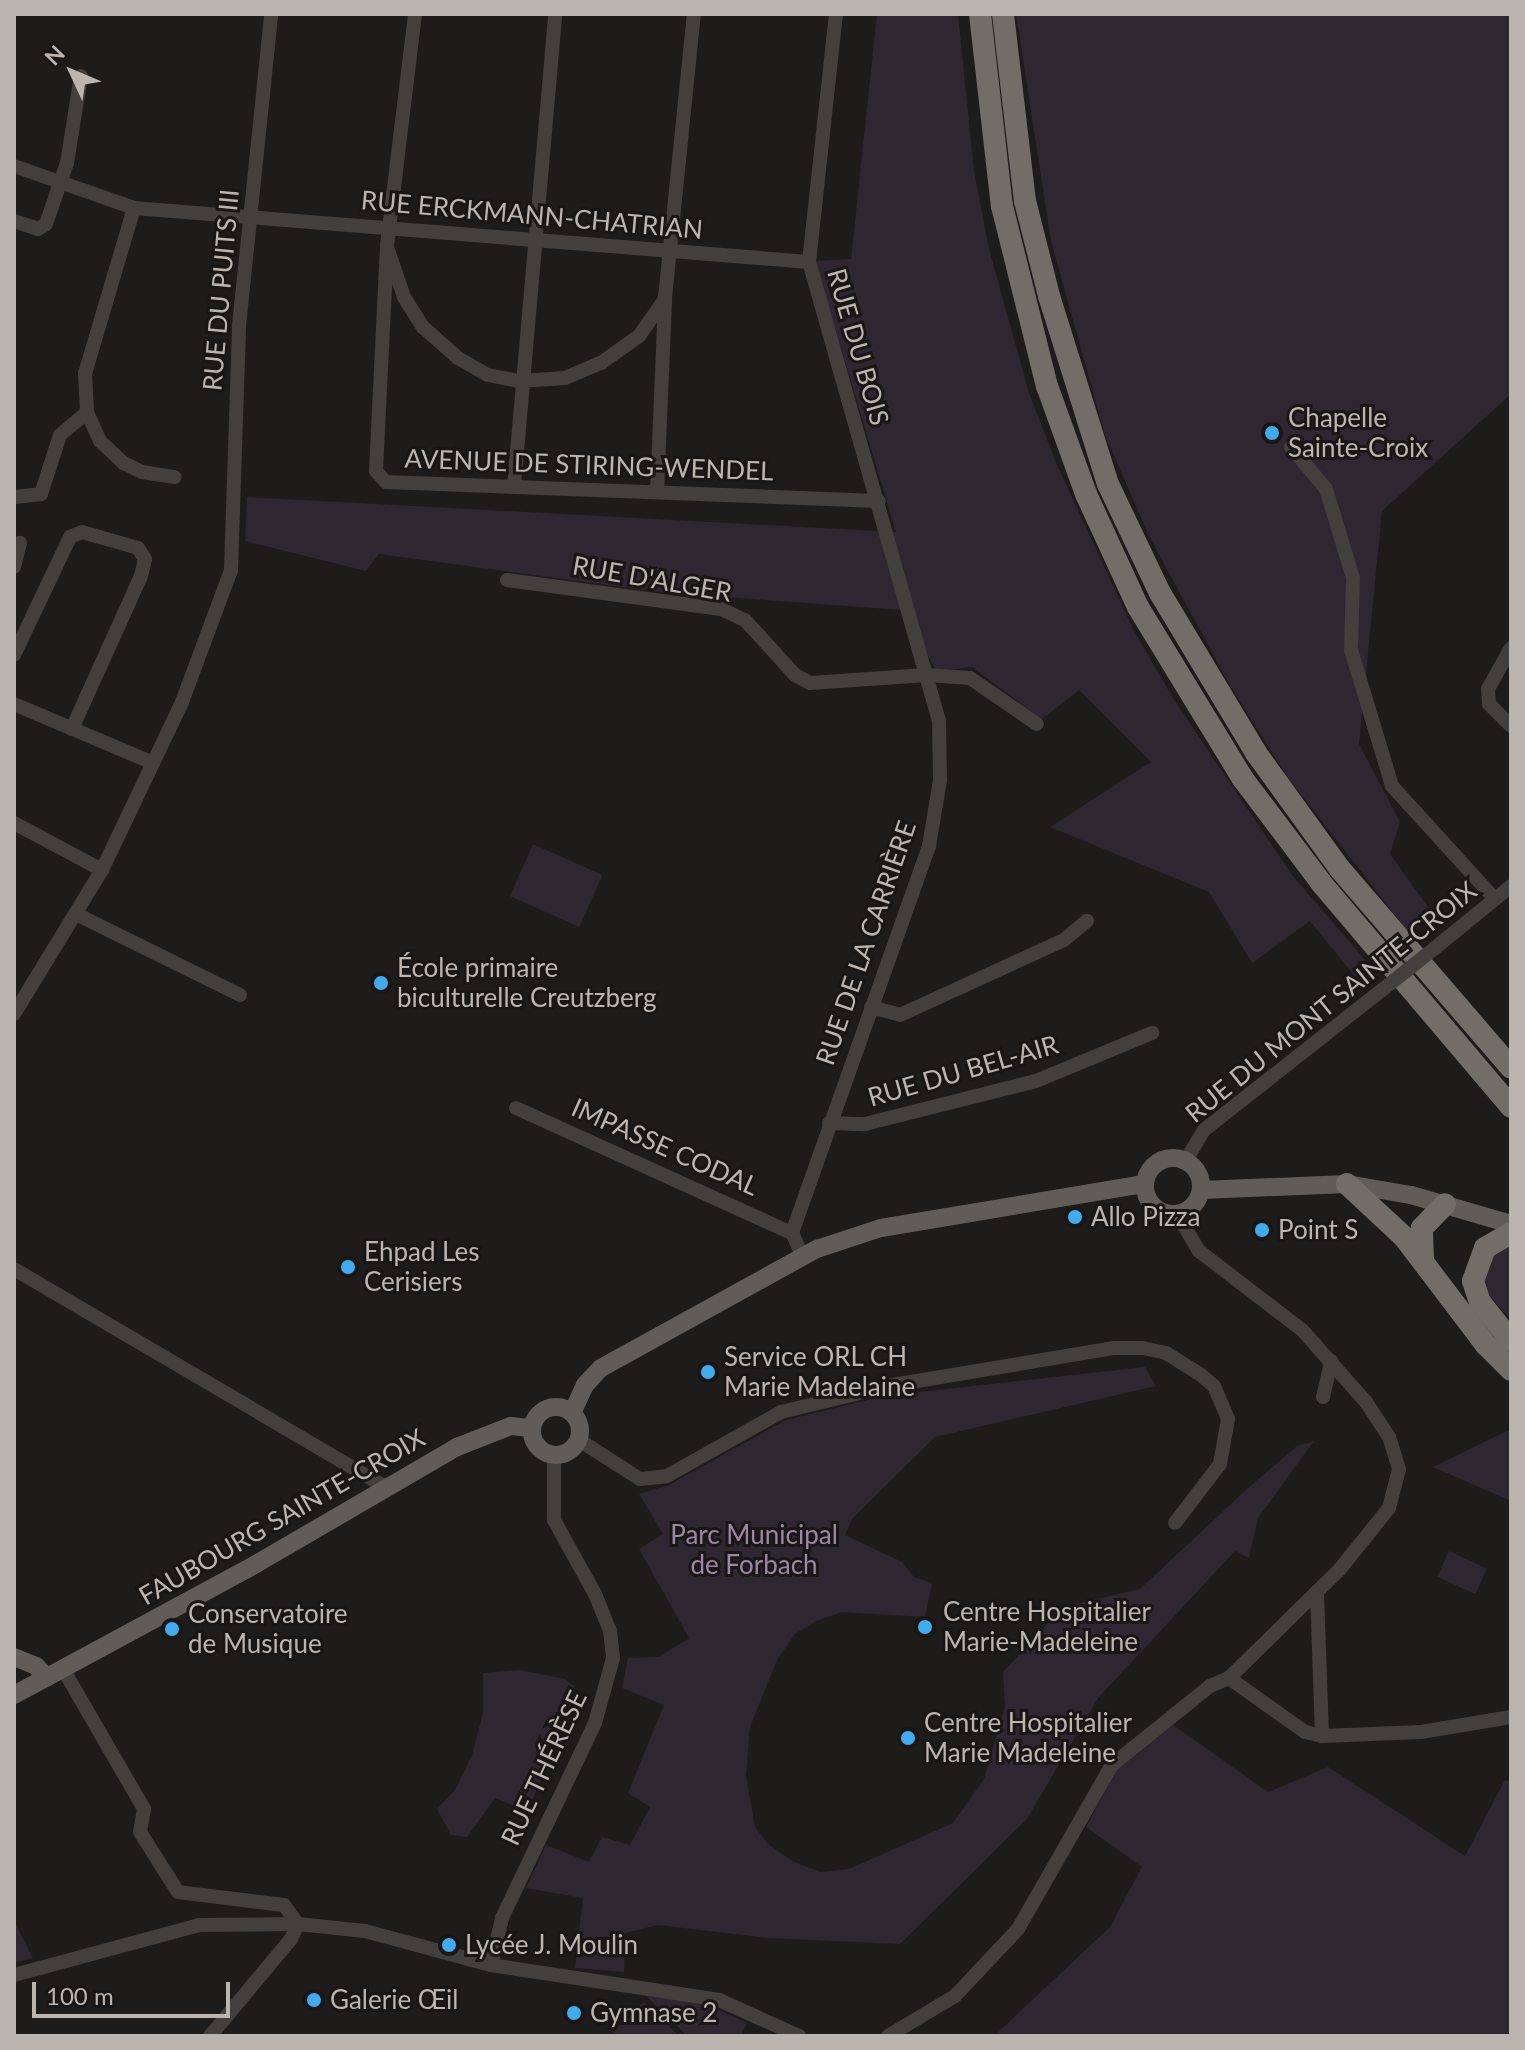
<!DOCTYPE html>
<meta charset="utf-8">
<style>
body{margin:0}
#map{position:relative;width:1525px;height:2050px;overflow:hidden;background:#1d1c1b;font-family:Lato,sans-serif}
div>[style]{position:absolute}
[style*='--x']{left:calc(var(--x)*1px);top:calc(var(--y)*1px);width:calc(var(--w)*1px);rotate:calc(var(--a)*1deg)}
.green>*{inset:0;background:#2e2630;transform-origin:0 0}
.minor>*{height:14px;margin:-7px;padding:0 7px;transform-origin:7px;border-radius:7px;background:#423f3c}
.major>*{height:18px;margin:-9px;padding:0 9px;transform-origin:9px;border-radius:9px;background:#615c58}
.major>.ring{margin:-9px;padding:0;box-sizing:content-box;background:none;border:18px solid #615c58;border-radius:50%}
.highway>*{height:22px;margin:-11px;padding:0 11px;transform-origin:11px;border-radius:11px;background:#736d68}
.minor-bridge>*{height:14px;margin:-7px;padding:0 7px;transform-origin:7px;border-radius:7px;background:#423f3c}
.dots>*{width:22px;height:22px;translate:-50% -50%;box-sizing:border-box;border:4px solid #181716;border-radius:50%}
span{translate:-50% -50%;white-space:nowrap;text-align:center;line-height:1.15;-webkit-text-stroke:6px #181716;paint-order:stroke}
.street-label{font-size:26px;color:#bcb4ae}
.poi-label{font-size:26px;color:#bcb4ae}
.left{translate:0 -50%;text-align:left}
.park-label{font-size:26px;color:#9f85a6}
.frame{position:absolute;inset:0;border:16px solid #bcb4ae;pointer-events:none}
.north{position:absolute;left:32px;top:32px;width:80px;height:80px;-webkit-text-stroke:6px #181716;paint-order:stroke;rotate:314deg;font-size:22px;font-weight:700;line-height:32px;text-align:center;color:#bcb4ae}
.north::after{content:'';display:block;margin:auto;width:28px;height:36px;background:#bcb4ae;clip-path:polygon(50% 0,100% 100%,50% 72%,0 100%)}
.scale{position:absolute;left:32px;top:1982px;width:198px;height:36px;box-sizing:border-box;border:4px solid #bcb4ae;border-top:0;padding-left:10px;font-size:24px;line-height:28px;white-space:nowrap;color:#bcb4ae;-webkit-text-stroke:6px #181716;paint-order:stroke}
</style>
<div id="map">
<div class="green">
<i style="clip-path:polygon(877px 14px,958px 14px,974px 171px,989px 249px,1029px 393px,1057px 465px,1134px 631px,1173px 698px,1292px 875px,1373px 969px,1361px 984px,1310px 921px,1252px 963px,1209px 892px,1050px 827px,1151px 762px,1079px 690px,1042px 719px,972px 667px,937px 672px,902px 610px,659px 592px,379px 554px,366px 571px,245px 541px,247px 497px,896px 532px,815px 261px,851px 259px)"></i>
<i style="clip-path:polygon(1016px 14px,1511px 14px,1511px 394px,1382px 511px,1359px 744px,1400px 822px,1390px 854px,1433px 914px,1410px 934px,1288px 778px,1228px 682px,1148px 534px,1105px 435px,1051px 241px)"></i>
<i style="left:533px;top:844px;width:76px;height:57px;rotate:24deg"></i>
<i style="clip-path:polygon(1511px 1240px,1511px 1320px,1489px 1295px,1484px 1277px,1489px 1259px)"></i>
<i style="clip-path:polygon(1145px 1367px,1156px 1386px,935px 1437px,853px 1518px,845px 1535px,902px 1562px,914px 1577px,932px 1583px,925px 1617px,842px 1612px,816px 1621px,795px 1634px,777px 1660px,750px 1727px,746px 1776px,755px 1827px,768px 1844px,794px 1862px,821px 1872px,849px 1869px,953px 1823px,984px 1779px,1005px 1706px,1003px 1672px,1063px 1607px,1140px 1589px,1248px 1488px,1297px 1446px,1314px 1441px,1258px 1518px,1249px 1558px,1235px 1551px,1098px 1698px,1027px 1819px,900px 1944px,769px 1938px,658px 1925px,625px 1933px,624px 1972px,575px 1968px,583px 1898px,526px 1888px,546px 1845px,589px 1862px,602px 1837px,630px 1845px,650px 1807px,628px 1793px,664px 1705px,622px 1688px,628px 1658px,659px 1657px,689px 1638px,639px 1549px,663px 1534px,639px 1494px,669px 1485px,786px 1420px,884px 1396px)"></i>
<i style="clip-path:polygon(1511px 1429px,1511px 1501px,1433px 1467px)"></i>
<i style="left:1449px;top:1551px;width:42px;height:28px;rotate:25deg"></i>
<i style="clip-path:polygon(521px 1670px,565px 1679px,574px 1686px,577px 1702px,527px 1811px,495px 1798px,467px 1837px,451px 1835px,437px 1809px,455px 1790px,472px 1755px,483px 1713px,483px 1673px)"></i>
<i style="clip-path:polygon(1173px 1725px,1268px 1792px,1328px 1767px,1465px 1856px,1505px 1780px,1511px 1781px,1511px 2036px,994px 2036px,1110px 1927px,1142px 1867px,1086px 1827px,1117px 1770px)"></i>
<i style="clip-path:polygon(14px 1921px,33px 1958px,14px 1963px)"></i>
<i style="clip-path:polygon(645px 1995px,708px 2005px,747px 2023px,741px 2036px,687px 2036px)"></i>
<i style="clip-path:polygon(644px 2002px,679px 2036px,610px 2036px)"></i>
</div>
<div class="minor">
<i style="--x:415;--y:14;--w:234;--a:96.9"></i>
<i style="--x:387;--y:246;--w:225;--a:92.8"></i>
<i style="--x:376;--y:471;--w:15;--a:48"></i>
<i style="--x:386;--y:482;--w:493;--a:2.2"></i>
<i style="--x:14;--y:166;--w:127;--a:19.3"></i>
<i style="--x:134;--y:208;--w:677;--a:4.57"></i>
<i style="--x:134;--y:208;--w:172;--a:106.5"></i>
<i style="--x:85;--y:373;--w:39;--a:87"></i>
<i style="--x:87;--y:412;--w:32;--a:66"></i>
<i style="--x:100;--y:441;--w:33;--a:43"></i>
<i style="--x:124;--y:463;--w:20;--a:27"></i>
<i style="--x:142;--y:472;--w:33;--a:9"></i>
<i style="--x:14;--y:221;--w:25;--a:18"></i>
<i style="--x:38;--y:229;--w:9;--a:-32"></i>
<i style="--x:46;--y:224;--w:65;--a:-71"></i>
<i style="--x:67;--y:163;--w:88;--a:-80.9"></i>
<i style="--x:388;--y:250;--w:50;--a:71.2"></i>
<i style="--x:404;--y:297;--w:36;--a:58"></i>
<i style="--x:423;--y:327;--w:47;--a:41.5"></i>
<i style="--x:458;--y:358;--w:34;--a:30"></i>
<i style="--x:488;--y:375;--w:33;--a:11"></i>
<i style="--x:520;--y:381;--w:45;--a:-3.8"></i>
<i style="--x:565;--y:378;--w:39;--a:-23"></i>
<i style="--x:601;--y:363;--w:47;--a:-35.4"></i>
<i style="--x:639;--y:336;--w:45;--a:-54.9"></i>
<i style="--x:1291;--y:447;--w:55;--a:50.2"></i>
<i style="--x:1326;--y:489;--w:93;--a:73.1"></i>
<i style="--x:1353;--y:578;--w:72;--a:91.6"></i>
<i style="--x:1351;--y:650;--w:142;--a:73.2"></i>
<i style="--x:1392;--y:786;--w:153;--a:47.7"></i>
<i style="--x:514;--y:486;--w:474;--a:-85"></i>
<i style="--x:657;--y:492;--w:194;--a:-87.6"></i>
<i style="--x:665;--y:298;--w:285;--a:-84.2"></i>
<i style="--x:14;--y:497;--w:27;--a:-6"></i>
<i style="--x:41;--y:494;--w:62;--a:-72.1"></i>
<i style="--x:60;--y:435;--w:35;--a:-40"></i>
<i style="--x:14;--y:567;--w:25;--a:-76"></i>
<i style="--x:507;--y:580;--w:216;--a:7.7"></i>
<i style="--x:721;--y:609;--w:26;--a:25"></i>
<i style="--x:745;--y:620;--w:74;--a:47.7"></i>
<i style="--x:795;--y:675;--w:17;--a:28"></i>
<i style="--x:810;--y:683;--w:117;--a:-3.9"></i>
<i style="--x:927;--y:675;--w:43;--a:4"></i>
<i style="--x:970;--y:678;--w:81;--a:34.5"></i>
<i style="--x:1511;--y:648;--w:47;--a:119.3"></i>
<i style="--x:1488;--y:689;--w:15;--a:86"></i>
<i style="--x:1489;--y:704;--w:31;--a:45"></i>
<i style="--x:14;--y:655;--w:131;--a:-64.6"></i>
<i style="--x:70;--y:537;--w:13;--a:-23"></i>
<i style="--x:82;--y:532;--w:58;--a:15.9"></i>
<i style="--x:138;--y:548;--w:13;--a:58"></i>
<i style="--x:145;--y:559;--w:17;--a:103"></i>
<i style="--x:141;--y:576;--w:168;--a:114.3"></i>
<i style="--x:14;--y:704;--w:151;--a:23"></i>
<i style="--x:14;--y:823;--w:100;--a:28.1"></i>
<i style="--x:76;--y:914;--w:183;--a:26.3"></i>
<i style="--x:1435;--y:948;--w:98;--a:-39.2"></i>
<i style="--x:871;--y:1007;--w:30;--a:15"></i>
<i style="--x:900;--y:1015;--w:180;--a:-24.6"></i>
<i style="--x:1064;--y:940;--w:30;--a:-40"></i>
<i style="--x:14;--y:1014;--w:169;--a:-58.6"></i>
<i style="--x:102;--y:870;--w:186;--a:-64.5"></i>
<i style="--x:182;--y:702;--w:141;--a:-69.6"></i>
<i style="--x:231;--y:570;--w:244;--a:-88.1"></i>
<i style="--x:239;--y:326;--w:314;--a:-84.1"></i>
<i style="--x:516;--y:1108;--w:303;--a:24.4"></i>
<i style="--x:829;--y:1123;--w:36;--a:2"></i>
<i style="--x:865;--y:1124;--w:176;--a:-14.1"></i>
<i style="--x:1036;--y:1081;--w:126;--a:-22.5"></i>
<i style="--x:1186;--y:1160;--w:35;--a:-59"></i>
<i style="--x:1204;--y:1130;--w:226;--a:-38.2"></i>
<i style="--x:802;--y:1255;--w:24;--a:-114"></i>
<i style="--x:792;--y:1233;--w:411;--a:-70.5"></i>
<i style="--x:929;--y:846;--w:67;--a:-80.5"></i>
<i style="--x:940;--y:780;--w:59;--a:-91"></i>
<i style="--x:939;--y:721;--w:477;--a:-105.8"></i>
<i style="--x:809;--y:262;--w:249;--a:-83.8"></i>
<i style="--x:14;--y:1269;--w:433;--a:30.4"></i>
<i style="--x:1323;--y:1397;--w:37;--a:-77"></i>
<i style="--x:579;--y:1440;--w:72;--a:32.6"></i>
<i style="--x:640;--y:1479;--w:27;--a:-6"></i>
<i style="--x:667;--y:1476;--w:131;--a:-29.3"></i>
<i style="--x:781;--y:1412;--w:115;--a:-13.6"></i>
<i style="--x:893;--y:1385;--w:223;--a:-9.5"></i>
<i style="--x:1113;--y:1348;--w:30;--a:0"></i>
<i style="--x:1143;--y:1348;--w:24;--a:12"></i>
<i style="--x:1166;--y:1353;--w:40;--a:32"></i>
<i style="--x:1200;--y:1374;--w:18;--a:41"></i>
<i style="--x:1214;--y:1386;--w:36;--a:67"></i>
<i style="--x:1228;--y:1419;--w:46;--a:100.1"></i>
<i style="--x:1220;--y:1464;--w:74;--a:127.3"></i>
<i style="--x:1317;--y:1592;--w:144;--a:88"></i>
<i style="--x:63;--y:1669;--w:162;--a:59.9"></i>
<i style="--x:144;--y:1809;--w:23;--a:100"></i>
<i style="--x:140;--y:1832;--w:71;--a:57.7"></i>
<i style="--x:178;--y:1892;--w:107;--a:7"></i>
<i style="--x:284;--y:1905;--w:24;--a:54"></i>
<i style="--x:1229;--y:1678;--w:93;--a:35.4"></i>
<i style="--x:1305;--y:1732;--w:17;--a:13"></i>
<i style="--x:1322;--y:1736;--w:99;--a:-2.3"></i>
<i style="--x:1421;--y:1732;--w:91;--a:-9.5"></i>
<i style="--x:491;--y:1965;--w:48;--a:-76.8"></i>
<i style="--x:502;--y:1918;--w:216;--a:-64.5"></i>
<i style="--x:595;--y:1723;--w:67;--a:-74.5"></i>
<i style="--x:613;--y:1658;--w:27;--a:-96"></i>
<i style="--x:610;--y:1631;--w:40;--a:-112"></i>
<i style="--x:595;--y:1594;--w:85;--a:-119"></i>
<i style="--x:554;--y:1520;--w:64;--a:-90"></i>
<i style="--x:14;--y:1975;--w:192;--a:-15.1"></i>
<i style="--x:199;--y:1925;--w:99;--a:-0.6"></i>
<i style="--x:298;--y:1924;--w:67;--a:6"></i>
<i style="--x:365;--y:1931;--w:131;--a:15.1"></i>
<i style="--x:491;--y:1965;--w:231;--a:8.7"></i>
<i style="--x:719;--y:2000;--w:88;--a:24.2"></i>
<i style="--x:210;--y:2036;--w:126;--a:-50.1"></i>
<i style="--x:291;--y:1939;--w:17;--a:-65"></i>
<i style="--x:888;--y:2036;--w:78;--a:-30.8"></i>
<i style="--x:955;--y:1996;--w:92;--a:-46.8"></i>
<i style="--x:1018;--y:1929;--w:189;--a:-60.2"></i>
<i style="--x:1112;--y:1765;--w:126;--a:-38.9"></i>
<i style="--x:1210;--y:1686;--w:21;--a:-23"></i>
<i style="--x:1229;--y:1678;--w:156;--a:-44.5"></i>
<i style="--x:1340;--y:1569;--w:78;--a:-51.2"></i>
<i style="--x:1389;--y:1508;--w:40;--a:-75.6"></i>
<i style="--x:1399;--y:1469;--w:34;--a:-107"></i>
<i style="--x:1389;--y:1437;--w:42;--a:-123.3"></i>
<i style="--x:1366;--y:1402;--w:96;--a:-131.6"></i>
<i style="--x:1302;--y:1330;--w:130;--a:-142.5"></i>
<i style="--x:1199;--y:1251;--w:43;--a:-120.7"></i>
</div>
<div class="major">
<i class="ring" style="left:1145px;top:1158px;width:38px;height:38px"></i>
<i style="--x:1202;--y:1190;--w:145;--a:-2.4"></i>
<i style="--x:1347;--y:1184;--w:65;--a:9.8"></i>
<i style="--x:1411;--y:1195;--w:104;--a:16.2"></i>
<i class="ring" style="left:532px;top:1407px;width:30px;height:30px"></i>
<i style="--x:572;--y:1413;--w:31;--a:-65"></i>
<i style="--x:585;--y:1385;--w:23;--a:-47"></i>
<i style="--x:601;--y:1368;--w:247;--a:-28.9"></i>
<i style="--x:817;--y:1249;--w:67;--a:-18.2"></i>
<i style="--x:881;--y:1228;--w:267;--a:-9.5"></i>
<i style="--x:14;--y:1657;--w:24;--a:22"></i>
<i style="--x:36;--y:1666;--w:16;--a:47"></i>
<i style="--x:14;--y:1695;--w:275;--a:-28.4"></i>
<i style="--x:256;--y:1564;--w:233;--a:-30.2"></i>
<i style="--x:457;--y:1447;--w:58;--a:-21.3"></i>
<i style="--x:511;--y:1426;--w:20;--a:6"></i>
</div>
<div class="highway">
<i style="--x:980;--y:14;--w:193;--a:83.5"></i>
<i style="--x:1002;--y:206;--w:186;--a:76"></i>
<i style="--x:1047;--y:386;--w:115;--a:70.1"></i>
<i style="--x:1086;--y:494;--w:124;--a:65.3"></i>
<i style="--x:1138;--y:607;--w:202;--a:58.6"></i>
<i style="--x:1243;--y:779;--w:131;--a:53"></i>
<i style="--x:1322;--y:884;--w:292;--a:49.7"></i>
<i style="--x:1003;--y:14;--w:188;--a:83.3"></i>
<i style="--x:1025;--y:201;--w:98;--a:75.8"></i>
<i style="--x:1049;--y:296;--w:197;--a:72.6"></i>
<i style="--x:1108;--y:484;--w:121;--a:64.5"></i>
<i style="--x:1160;--y:593;--w:187;--a:59"></i>
<i style="--x:1256;--y:753;--w:143;--a:54.1"></i>
<i style="--x:1340;--y:869;--w:262;--a:49.3"></i>
<i style="--x:1347;--y:1184;--w:78;--a:42.9"></i>
<i style="--x:1404;--y:1237;--w:136;--a:52.8"></i>
<i style="--x:1486;--y:1345;--w:35;--a:45"></i>
<i style="--x:1511;--y:1233;--w:30;--a:150"></i>
<i style="--x:1485;--y:1248;--w:35;--a:110"></i>
<i style="--x:1473;--y:1281;--w:22;--a:72"></i>
<i style="--x:1480;--y:1302;--w:50;--a:51.5"></i>
<i style="--x:1423;--y:1260;--w:32;--a:-92"></i>
<i style="--x:1422;--y:1228;--w:33;--a:-46"></i>
</div>
<div class="minor-bridge">
<i style="--x:1382;--y:990;--w:68;--a:-38.4"></i>
</div>
<div class="dots">
<i style="left:1272px;top:433px;background:#42abee"></i>
<i style="left:381px;top:983px;background:#42abee"></i>
<i style="left:1075px;top:1217px;background:#42abee"></i>
<i style="left:1262px;top:1230px;background:#42abee"></i>
<i style="left:348px;top:1267px;background:#42abee"></i>
<i style="left:708px;top:1372px;background:#42abee"></i>
<i style="left:925px;top:1627px;background:#42abee"></i>
<i style="left:172px;top:1629px;background:#42abee"></i>
<i style="left:908px;top:1738px;background:#42abee"></i>
<i style="left:449px;top:1945px;background:#42abee"></i>
<i style="left:314px;top:2000px;background:#42abee"></i>
<i style="left:574px;top:2013px;background:#42abee"></i>
</div>
<div class="street-label">
<span style="left:532px;top:215px;rotate:5deg">RUE ERCKMANN-CHATRIAN</span>
<span style="left:221px;top:290px;rotate:-85deg">RUE DU PUITS III</span>
<span style="left:858px;top:347px;rotate:74deg">RUE DU BOIS</span>
<span style="left:589px;top:465px;rotate:2deg">AVENUE DE STIRING-WENDEL</span>
<span style="left:652px;top:579px;rotate:10deg">RUE D'ALGER</span>
<span style="left:866px;top:943px;rotate:-71deg">RUE DE LA CARRIÈRE</span>
<span style="left:1331px;top:1002px;rotate:-39deg">RUE DU MONT SAINTE-CROIX</span>
<span style="left:963px;top:1071px;rotate:-16deg">RUE DU BEL-AIR</span>
<span style="left:665px;top:1147px;rotate:24deg">IMPASSE CODAL</span>
<span style="left:282px;top:1517px;rotate:-30deg">FAUBOURG SAINTE-CROIX</span>
<span style="left:544px;top:1768px;rotate:-65deg">RUE THÉRÈSE</span>
</div>
<div class="poi-label">
<span class="left" style="left:1288px;top:433px">Chapelle<br>Sainte-Croix</span>
<span class="left" style="left:397px;top:983px">École primaire<br>biculturelle Creutzberg</span>
<span class="left" style="left:1091px;top:1217px">Allo Pizza</span>
<span class="left" style="left:1278px;top:1230px">Point S</span>
<span class="left" style="left:364px;top:1267px">Ehpad Les<br>Cerisiers</span>
<span class="left" style="left:724px;top:1372px">Service ORL CH<br>Marie Madelaine</span>
<span class="left" style="left:943px;top:1627px">Centre Hospitalier<br>Marie-Madeleine</span>
<span class="left" style="left:188px;top:1629px">Conservatoire<br>de Musique</span>
<span class="left" style="left:924px;top:1738px">Centre Hospitalier<br>Marie Madeleine</span>
<span class="left" style="left:465px;top:1945px">Lycée J. Moulin</span>
<span class="left" style="left:330px;top:2000px">Galerie Œil</span>
<span class="left" style="left:590px;top:2013px">Gymnase 2</span>
</div>
<div class="park-label">
<span style="left:754px;top:1550px">Parc Municipal<br>de Forbach</span>
</div>
<div class="frame"></div>
<div class="north">N</div>
<div class="scale">100 m</div>
</div>
